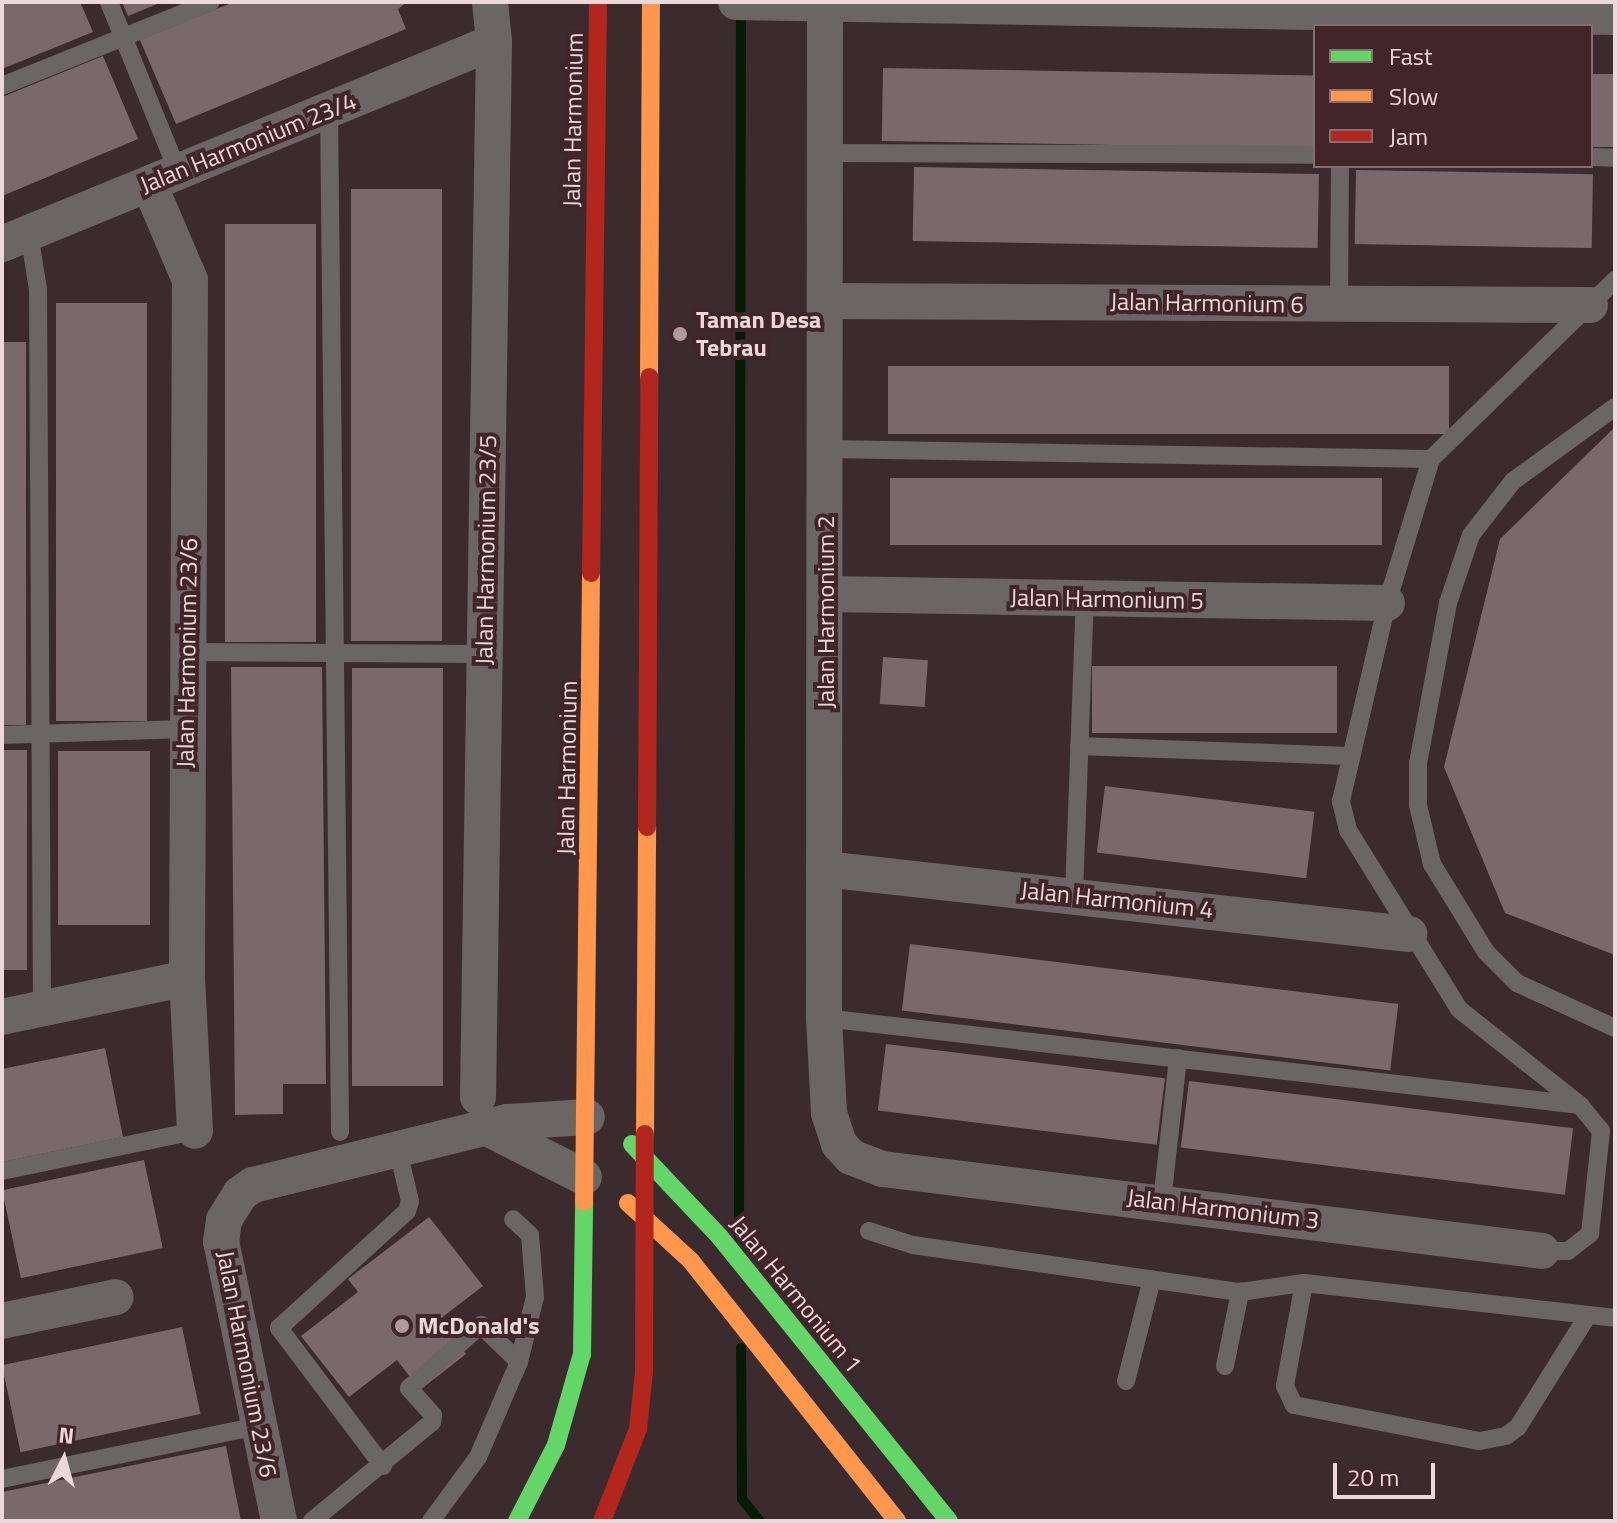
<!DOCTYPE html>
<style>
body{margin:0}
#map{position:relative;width:1617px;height:1523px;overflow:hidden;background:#3c2b2e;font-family:"Titillium Web",sans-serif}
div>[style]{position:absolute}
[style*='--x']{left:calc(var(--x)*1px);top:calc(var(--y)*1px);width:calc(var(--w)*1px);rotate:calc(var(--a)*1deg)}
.stream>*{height:10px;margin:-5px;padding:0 5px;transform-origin:5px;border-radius:5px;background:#051b06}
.building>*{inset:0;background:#7a696c;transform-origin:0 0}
.lane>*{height:18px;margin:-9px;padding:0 9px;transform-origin:9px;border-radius:9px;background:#6c6565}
.street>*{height:36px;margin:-18px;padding:0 18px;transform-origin:18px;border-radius:18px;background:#6c6565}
.fast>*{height:18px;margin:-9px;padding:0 9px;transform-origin:9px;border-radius:9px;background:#63d668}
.slow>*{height:18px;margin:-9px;padding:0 9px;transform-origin:9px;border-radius:9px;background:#ff974d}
.jam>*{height:18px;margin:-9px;padding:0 9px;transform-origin:9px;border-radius:9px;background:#b3261e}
.dots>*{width:22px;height:22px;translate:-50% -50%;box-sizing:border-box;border:4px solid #422529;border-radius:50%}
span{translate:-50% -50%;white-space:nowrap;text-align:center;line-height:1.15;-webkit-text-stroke:8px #422529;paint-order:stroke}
.street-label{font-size:24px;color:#ecd8da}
.poi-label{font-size:24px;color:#ecd8da;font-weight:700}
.left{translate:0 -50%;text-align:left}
.frame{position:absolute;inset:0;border:4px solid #ecd8da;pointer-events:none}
.legend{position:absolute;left:1313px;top:24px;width:280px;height:144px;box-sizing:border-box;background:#422529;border:2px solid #866d70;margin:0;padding:10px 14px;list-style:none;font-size:24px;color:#ecd8da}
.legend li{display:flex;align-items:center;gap:16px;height:40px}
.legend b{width:40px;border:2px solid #866d70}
.north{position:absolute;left:24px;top:1419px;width:80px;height:80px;-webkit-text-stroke:6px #422529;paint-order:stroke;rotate:6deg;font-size:22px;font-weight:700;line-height:32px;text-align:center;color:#ecd8da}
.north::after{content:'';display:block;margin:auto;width:28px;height:36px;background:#ecd8da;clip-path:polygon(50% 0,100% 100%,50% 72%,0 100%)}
.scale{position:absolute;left:1333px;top:1463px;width:102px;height:36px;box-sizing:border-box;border:4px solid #ecd8da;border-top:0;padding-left:10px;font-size:24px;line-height:28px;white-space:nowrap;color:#ecd8da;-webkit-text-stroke:6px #422529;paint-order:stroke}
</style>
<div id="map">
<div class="stream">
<i style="--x:739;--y:1236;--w:1228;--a:-89.91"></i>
<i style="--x:741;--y:1348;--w:151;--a:89.6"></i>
<i style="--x:742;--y:1499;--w:28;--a:51"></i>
</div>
<div class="building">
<i style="clip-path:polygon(2px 2px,80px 2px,93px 32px,2px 69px)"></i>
<i style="clip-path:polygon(122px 2px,162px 2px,128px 16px)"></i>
<i style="clip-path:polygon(234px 2px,407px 2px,398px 9px,406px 29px,176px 124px,140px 40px)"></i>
<i style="clip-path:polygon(103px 56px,138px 139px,2px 196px,2px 97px)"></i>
<i style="left:883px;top:68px;width:432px;height:73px;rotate:1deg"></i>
<i style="left:1591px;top:74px;width:24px;height:73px"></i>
<i style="left:914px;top:167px;width:405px;height:74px;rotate:1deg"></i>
<i style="left:1356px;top:170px;width:237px;height:74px;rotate:1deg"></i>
<i style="left:351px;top:189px;width:91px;height:452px"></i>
<i style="left:225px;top:224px;width:91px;height:418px"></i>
<i style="left:147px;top:303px;width:418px;height:91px;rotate:90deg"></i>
<i style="left:2px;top:342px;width:24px;height:383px"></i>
<i style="left:888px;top:366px;width:561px;height:68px"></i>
<i style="clip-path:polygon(1615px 427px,1615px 955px,1505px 913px,1444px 767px,1500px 539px)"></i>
<i style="left:890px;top:478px;width:492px;height:67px"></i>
<i style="left:883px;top:657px;width:45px;height:47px;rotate:4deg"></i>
<i style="left:1092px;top:666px;width:245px;height:67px"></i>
<i style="clip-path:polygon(231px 667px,322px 667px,326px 1084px,283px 1084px,283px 1114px,235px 1115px)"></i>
<i style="left:443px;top:668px;width:418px;height:91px;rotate:90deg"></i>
<i style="left:2px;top:750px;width:25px;height:220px"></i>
<i style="left:58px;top:751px;width:92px;height:174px"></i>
<i style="left:1105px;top:786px;width:211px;height:67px;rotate:7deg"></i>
<i style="left:910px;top:944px;width:492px;height:67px;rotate:7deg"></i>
<i style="left:886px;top:1044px;width:281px;height:67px;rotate:7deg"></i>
<i style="clip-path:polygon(105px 1048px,123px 1137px,2px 1162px,2px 1069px)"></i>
<i style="left:1189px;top:1081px;width:387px;height:67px;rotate:7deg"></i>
<i style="left:144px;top:1160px;width:90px;height:145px;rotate:78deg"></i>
<i style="clip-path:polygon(429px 1217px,483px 1286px,440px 1319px,466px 1354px,420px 1390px,397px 1360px,349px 1397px,301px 1336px,358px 1292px,348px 1279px)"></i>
<i style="left:182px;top:1327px;width:89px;height:184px;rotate:78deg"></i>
<i style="clip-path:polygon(226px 1446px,241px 1521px,2px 1521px,2px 1492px)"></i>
</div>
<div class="lane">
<i style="--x:109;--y:2;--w:183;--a:67.9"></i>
<i style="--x:2;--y:86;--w:225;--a:-21.9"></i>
<i style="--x:329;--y:110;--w:1022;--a:89.38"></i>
<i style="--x:826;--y:153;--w:489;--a:0.2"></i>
<i style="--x:1591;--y:157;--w:24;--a:2"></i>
<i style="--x:29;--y:233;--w:57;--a:80.9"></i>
<i style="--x:38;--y:289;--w:719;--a:89.68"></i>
<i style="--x:1339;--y:304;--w:138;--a:-89.6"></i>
<i style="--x:1615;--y:407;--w:126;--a:144"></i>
<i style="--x:1513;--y:481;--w:68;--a:127.9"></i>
<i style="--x:1471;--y:535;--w:72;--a:108.7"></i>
<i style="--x:1448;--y:603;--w:163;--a:100.6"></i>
<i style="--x:1418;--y:763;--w:42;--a:90"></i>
<i style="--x:1418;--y:805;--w:61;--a:76.7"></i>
<i style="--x:1432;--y:864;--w:103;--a:58.5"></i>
<i style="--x:1486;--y:952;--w:44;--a:45"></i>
<i style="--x:1517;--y:983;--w:108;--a:24.7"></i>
<i style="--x:827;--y:449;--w:604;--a:0.95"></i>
<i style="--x:188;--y:652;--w:296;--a:0.4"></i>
<i style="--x:2;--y:735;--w:184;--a:-1.9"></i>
<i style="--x:1079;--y:746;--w:270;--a:2.1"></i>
<i style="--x:1074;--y:894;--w:294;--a:-87.9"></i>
<i style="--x:824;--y:1018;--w:761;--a:6.56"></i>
<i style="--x:2;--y:1171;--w:197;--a:-11.7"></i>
<i style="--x:1162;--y:1201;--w:144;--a:-83.6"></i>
<i style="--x:869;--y:1231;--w:46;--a:17.7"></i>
<i style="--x:913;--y:1245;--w:330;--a:8.2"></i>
<i style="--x:1240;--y:1292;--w:65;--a:-8"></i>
<i style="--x:1304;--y:1283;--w:313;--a:6.4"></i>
<i style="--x:1542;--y:1251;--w:26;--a:0"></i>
<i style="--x:1568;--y:1251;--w:28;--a:-38"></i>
<i style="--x:1590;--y:1234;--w:104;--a:-83.9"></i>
<i style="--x:1601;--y:1131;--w:33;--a:-129"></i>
<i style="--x:1580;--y:1105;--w:154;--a:-141.6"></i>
<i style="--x:1459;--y:1009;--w:211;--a:-121.8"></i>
<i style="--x:1348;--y:830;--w:30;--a:-104"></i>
<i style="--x:1341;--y:801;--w:203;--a:-76.9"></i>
<i style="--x:1387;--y:603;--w:151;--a:-73"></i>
<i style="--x:1431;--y:459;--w:257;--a:-44.2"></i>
<i style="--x:1304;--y:1283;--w:105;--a:100.5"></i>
<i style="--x:1285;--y:1386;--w:21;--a:65"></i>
<i style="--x:1294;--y:1405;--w:189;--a:11"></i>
<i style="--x:1480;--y:1441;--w:26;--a:-11"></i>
<i style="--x:1506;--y:1436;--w:15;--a:-37"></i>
<i style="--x:1518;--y:1427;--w:128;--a:-58"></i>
<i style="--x:1225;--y:1366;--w:76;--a:-78.5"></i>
<i style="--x:1126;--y:1381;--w:105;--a:-75.7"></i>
<i style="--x:383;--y:1466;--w:173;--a:-127"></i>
<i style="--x:279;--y:1328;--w:173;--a:-42.4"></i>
<i style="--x:407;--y:1211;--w:10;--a:-73"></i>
<i style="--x:410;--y:1201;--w:51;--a:-103.5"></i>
<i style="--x:2;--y:1479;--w:262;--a:-11.7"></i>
<i style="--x:312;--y:1521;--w:156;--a:-39.5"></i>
<i style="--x:432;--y:1422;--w:7;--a:-82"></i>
<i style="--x:433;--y:1415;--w:36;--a:-132"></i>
<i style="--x:409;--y:1388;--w:96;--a:-41.2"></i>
<i style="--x:481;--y:1325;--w:53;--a:44.2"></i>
<i style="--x:431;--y:1521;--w:79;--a:-53.7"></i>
<i style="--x:478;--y:1457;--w:103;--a:-66.7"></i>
<i style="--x:519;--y:1362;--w:67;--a:-76.2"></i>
<i style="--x:535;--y:1297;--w:62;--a:-94.6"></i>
<i style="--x:530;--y:1235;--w:23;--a:-137"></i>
</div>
<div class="street">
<i style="--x:736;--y:2;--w:879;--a:0.98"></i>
<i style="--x:825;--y:5;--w:1013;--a:90.06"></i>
<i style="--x:824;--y:1018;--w:95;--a:87"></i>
<i style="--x:829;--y:1113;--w:33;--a:72"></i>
<i style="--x:839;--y:1144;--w:18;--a:47"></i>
<i style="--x:851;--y:1157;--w:34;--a:21"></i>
<i style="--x:883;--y:1169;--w:664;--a:7.09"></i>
<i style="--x:149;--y:184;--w:104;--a:66.9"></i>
<i style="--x:190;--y:280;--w:698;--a:90.25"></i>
<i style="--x:187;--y:978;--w:153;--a:87"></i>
<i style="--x:2;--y:244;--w:532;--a:-22.32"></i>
<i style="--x:825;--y:301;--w:765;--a:0.3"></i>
<i style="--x:827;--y:594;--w:560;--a:0.92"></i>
<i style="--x:824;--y:869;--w:589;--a:6.34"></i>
<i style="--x:2;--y:1017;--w:189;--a:-11.9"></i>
<i style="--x:478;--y:1097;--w:1055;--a:-89.13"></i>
<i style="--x:494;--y:42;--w:40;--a:-95.7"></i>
<i style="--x:491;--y:1130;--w:104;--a:26.8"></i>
<i style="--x:2;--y:1321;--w:116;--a:-11.9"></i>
<i style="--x:279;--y:1521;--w:285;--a:-101.7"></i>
<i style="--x:221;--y:1242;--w:22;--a:-82"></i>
<i style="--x:224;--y:1220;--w:31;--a:-58"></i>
<i style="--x:240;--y:1194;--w:16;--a:-35"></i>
<i style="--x:253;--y:1185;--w:262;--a:-13.9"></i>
<i style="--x:507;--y:1122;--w:80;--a:-3.6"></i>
</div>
<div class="fast">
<i style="--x:632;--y:1144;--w:127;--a:46.6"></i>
<i style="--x:719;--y:1236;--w:366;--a:51.1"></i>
<i style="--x:517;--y:1521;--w:85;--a:-62.8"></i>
<i style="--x:556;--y:1445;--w:95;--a:-74.1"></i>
<i style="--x:582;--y:1354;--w:152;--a:-89.2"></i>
</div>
<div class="slow">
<i style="--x:649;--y:377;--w:375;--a:-89.7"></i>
<i style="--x:645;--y:1134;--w:307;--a:-89.6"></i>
<i style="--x:584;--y:1202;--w:629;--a:-89.36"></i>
<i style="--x:628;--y:1203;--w:86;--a:42.6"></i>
<i style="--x:691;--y:1261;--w:332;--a:51.6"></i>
</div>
<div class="jam">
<i style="--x:591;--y:573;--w:571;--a:-89.3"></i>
<i style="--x:647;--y:827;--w:450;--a:-89.7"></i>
<i style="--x:602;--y:1521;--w:99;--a:-68.6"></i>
<i style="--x:638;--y:1429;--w:57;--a:-84"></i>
<i style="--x:644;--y:1372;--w:238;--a:-89.8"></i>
</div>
<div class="dots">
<i style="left:680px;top:334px;background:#ae9b9e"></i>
<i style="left:402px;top:1326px;background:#ae9b9e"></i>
</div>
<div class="street-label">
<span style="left:573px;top:120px;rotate:-89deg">Jalan Harmonium</span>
<span style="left:248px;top:143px;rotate:-22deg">Jalan Harmonium 23/4</span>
<span style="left:1207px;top:303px;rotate:1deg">Jalan Harmonium 6</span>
<span style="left:486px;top:550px;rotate:-89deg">Jalan Harmonium 23/5</span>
<span style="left:1107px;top:599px;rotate:1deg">Jalan Harmonium 5</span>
<span style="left:826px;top:612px;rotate:-90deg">Jalan Harmonium 2</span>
<span style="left:187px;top:653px;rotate:-89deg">Jalan Harmonium 23/6</span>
<span style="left:567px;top:768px;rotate:-89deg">Jalan Harmonium</span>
<span style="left:1117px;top:900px;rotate:6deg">Jalan Harmonium 4</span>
<span style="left:1223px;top:1209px;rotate:7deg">Jalan Harmonium 3</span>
<span style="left:796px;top:1294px;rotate:51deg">Jalan Harmonium 1</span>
<span style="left:247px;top:1364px;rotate:79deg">Jalan Harmonium 23/6</span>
</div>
<div class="poi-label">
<span class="left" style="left:696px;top:334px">Taman Desa<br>Tebrau</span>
<span class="left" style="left:418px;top:1326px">McDonald's</span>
</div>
<div class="frame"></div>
<ul class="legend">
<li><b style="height:10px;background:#63d668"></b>Fast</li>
<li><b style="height:10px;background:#ff974d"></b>Slow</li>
<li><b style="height:10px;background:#b3261e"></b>Jam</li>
</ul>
<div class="north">N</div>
<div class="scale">20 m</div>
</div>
